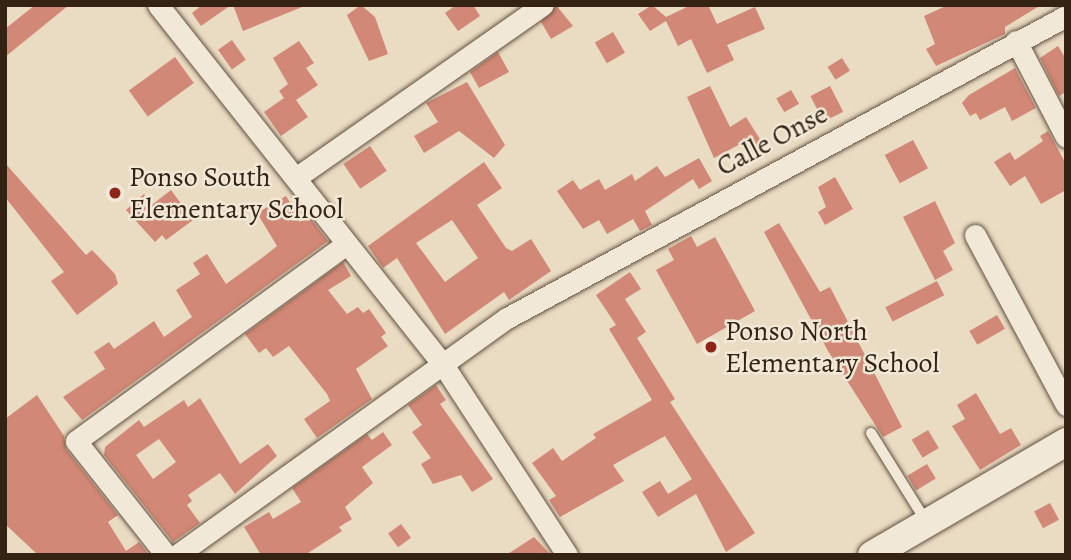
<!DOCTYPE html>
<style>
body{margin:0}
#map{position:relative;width:1071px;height:560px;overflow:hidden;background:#eadbc3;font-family:Alegreya,serif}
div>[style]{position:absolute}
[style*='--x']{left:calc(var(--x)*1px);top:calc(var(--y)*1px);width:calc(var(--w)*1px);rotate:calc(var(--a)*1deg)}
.building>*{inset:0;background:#d28876;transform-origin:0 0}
.roads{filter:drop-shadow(0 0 2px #62513f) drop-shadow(0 0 2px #62513f)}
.service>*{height:10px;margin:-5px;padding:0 5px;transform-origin:5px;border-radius:5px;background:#f1e8d8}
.minor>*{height:21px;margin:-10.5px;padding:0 10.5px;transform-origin:10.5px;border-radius:10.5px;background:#f1e8d8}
.secondary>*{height:28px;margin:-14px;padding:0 14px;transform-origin:14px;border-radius:14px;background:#f1e8d8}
.dots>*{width:19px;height:19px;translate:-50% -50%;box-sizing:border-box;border:4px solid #f1e8d8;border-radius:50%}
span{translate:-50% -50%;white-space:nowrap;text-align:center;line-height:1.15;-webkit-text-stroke:5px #f1e8d8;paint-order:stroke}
.street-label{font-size:28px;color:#342313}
.poi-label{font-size:28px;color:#342313}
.left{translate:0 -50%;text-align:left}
.frame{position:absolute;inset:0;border:7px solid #342313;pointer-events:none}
</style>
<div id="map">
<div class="building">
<i style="clip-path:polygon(35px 5px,69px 5px,5px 57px,5px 29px)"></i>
<i style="clip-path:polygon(202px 5px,231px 5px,201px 26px,192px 13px)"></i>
<i style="clip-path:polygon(233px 5px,301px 5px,302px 7px,243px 31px)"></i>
<i style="clip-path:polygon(361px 5px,375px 17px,388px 54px,369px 61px,347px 15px)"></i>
<i style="clip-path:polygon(456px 5px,473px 5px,480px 16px,458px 31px,445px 13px)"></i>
<i style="clip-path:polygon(556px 5px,573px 26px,551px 39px,541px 22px)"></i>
<i style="clip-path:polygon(652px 5px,666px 17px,691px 5px,708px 5px,717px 24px,755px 7px,765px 29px,727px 45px,734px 60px,707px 73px,691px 39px,678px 46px,666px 21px,650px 31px,638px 14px)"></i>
<i style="clip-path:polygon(948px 5px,1041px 5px,1005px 27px,1005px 34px,936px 66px,926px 49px,935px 44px,924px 16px)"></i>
<i style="left:613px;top:32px;width:24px;height:21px;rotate:60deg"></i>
<i style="left:232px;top:40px;width:24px;height:17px;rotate:55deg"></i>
<i style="clip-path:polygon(299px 41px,314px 63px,306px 68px,318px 85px,296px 100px,308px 117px,281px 136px,264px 112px,284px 98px,279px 91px,288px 84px,273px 58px)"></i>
<i style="clip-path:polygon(1058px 46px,1066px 59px,1066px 92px,1059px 96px,1040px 58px)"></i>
<i style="clip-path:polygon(498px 52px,509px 72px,479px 88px,470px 72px)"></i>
<i style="left:175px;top:57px;width:32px;height:57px;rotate:54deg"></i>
<i style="left:842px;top:58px;width:15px;height:17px;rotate:58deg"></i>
<i style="clip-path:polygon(1015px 68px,1036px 108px,1012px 121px,1005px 107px,980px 120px,976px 113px,970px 116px,962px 103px,969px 95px)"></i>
<i style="clip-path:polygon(467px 82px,505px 145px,494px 158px,459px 131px,424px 153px,414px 136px,438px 122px,426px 103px)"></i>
<i style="clip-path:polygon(710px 86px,730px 127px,746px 117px,765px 147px,750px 154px,744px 142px,714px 158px,687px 97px)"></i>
<i style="left:830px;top:86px;width:29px;height:22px;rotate:63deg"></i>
<i style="left:791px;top:90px;width:16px;height:17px;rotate:60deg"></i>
<i style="clip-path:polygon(1048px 131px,1066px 164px,1066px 190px,1041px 204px,1025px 176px,1010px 186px,994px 162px,1010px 152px,1015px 160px,1043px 141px,1040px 136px)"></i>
<i style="left:913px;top:140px;width:32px;height:32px;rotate:62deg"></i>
<i style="left:370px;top:146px;width:30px;height:32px;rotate:56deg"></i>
<i style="clip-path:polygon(699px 158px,712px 181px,699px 189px,693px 179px,645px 211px,652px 225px,640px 231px,633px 219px,607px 234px,599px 220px,583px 229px,557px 191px,573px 180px,580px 190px,599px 179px,605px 190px,632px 174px,635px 181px,657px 166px,665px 177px)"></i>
<i style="clip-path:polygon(evenodd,484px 162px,502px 188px,477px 205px,506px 248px,512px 251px,531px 239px,551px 271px,509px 300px,504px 292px,445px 334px,397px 258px,383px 268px,368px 246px,484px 162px,452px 220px,478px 258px,445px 282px,416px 243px,452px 220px)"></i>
<i style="clip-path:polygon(5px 163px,86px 255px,92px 250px,115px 274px,118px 284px,77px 315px,51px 281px,64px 272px,5px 197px)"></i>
<i style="clip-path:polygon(835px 177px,853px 209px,825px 225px,818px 212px,826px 207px,818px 187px)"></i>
<i style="clip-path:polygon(171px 190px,193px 220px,166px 240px,162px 235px,155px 242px,126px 210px,144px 194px,153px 204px)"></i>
<i style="clip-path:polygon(286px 196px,297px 214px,304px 210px,328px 241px,82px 420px,63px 397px,105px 369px,94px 352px,109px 342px,114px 349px,154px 321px,164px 337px,192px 317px,176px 290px,200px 274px,193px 263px,207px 254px,226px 284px,262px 258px,277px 246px,257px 213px)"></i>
<i style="clip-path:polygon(935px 201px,955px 243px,943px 251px,953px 270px,935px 280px,903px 217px)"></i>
<i style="clip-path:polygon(779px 223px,820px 292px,830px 287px,902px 427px,883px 437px,828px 351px,764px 232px)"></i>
<i style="clip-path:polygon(691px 236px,697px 247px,715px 237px,755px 311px,697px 344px,656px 270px,674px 260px,668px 249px)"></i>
<i style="clip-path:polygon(343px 262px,351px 276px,328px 290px,347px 314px,358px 307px,363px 313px,369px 309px,386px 333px,381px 337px,388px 346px,356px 369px,372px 399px,317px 438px,304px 419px,330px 401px,327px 394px,289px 346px,273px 357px,266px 348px,259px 353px,245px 334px)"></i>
<i style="clip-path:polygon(630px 272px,641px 289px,625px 299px,646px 332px,637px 338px,675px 399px,670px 402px,755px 533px,726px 552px,696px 494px,658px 517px,642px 492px,660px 481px,668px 494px,692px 479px,665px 436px,613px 465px,624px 481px,560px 517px,549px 500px,556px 496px,532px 463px,553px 448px,562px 461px,596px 438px,593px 434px,652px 400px,609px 329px,616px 325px,596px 295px)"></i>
<i style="left:937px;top:281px;width:16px;height:58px;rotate:63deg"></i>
<i style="left:997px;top:315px;width:16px;height:32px;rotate:60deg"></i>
<i style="clip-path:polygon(436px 385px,446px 400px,440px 404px,493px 479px,472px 492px,461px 475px,433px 484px,421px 464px,431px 458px,412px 432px,422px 425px,408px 405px)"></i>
<i style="clip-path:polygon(976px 393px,1000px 434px,1011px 428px,1021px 445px,980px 470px,952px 426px,965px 419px,957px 405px)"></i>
<i style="clip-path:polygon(37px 395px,64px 436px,66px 449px,118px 515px,108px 522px,126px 551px,139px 542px,149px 555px,38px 555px,5px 524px,5px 419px)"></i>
<i style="clip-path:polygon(evenodd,200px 398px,240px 464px,268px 444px,277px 456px,235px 494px,220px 473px,188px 495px,192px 501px,187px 505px,200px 523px,173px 542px,104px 455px,105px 447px,139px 420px,144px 427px,184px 400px,188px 407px,200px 398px,159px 439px,176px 462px,153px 479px,136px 455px,159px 439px)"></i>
<i style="left:928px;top:430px;width:21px;height:19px;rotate:59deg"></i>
<i style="clip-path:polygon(383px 432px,392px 445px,362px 467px,373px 483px,345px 507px,352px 519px,339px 527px,342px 531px,305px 555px,261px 555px,244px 527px,269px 512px,273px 519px,301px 502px,292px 488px,367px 434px,372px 440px)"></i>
<i style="left:927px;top:464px;width:17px;height:23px;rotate:59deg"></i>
<i style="left:1050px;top:503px;width:19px;height:18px;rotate:62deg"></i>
<i style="left:401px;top:524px;width:17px;height:16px;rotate:54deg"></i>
<i style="clip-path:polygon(534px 537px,551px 555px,506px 555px)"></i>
</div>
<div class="roads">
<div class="service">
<i style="--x:871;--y:433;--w:106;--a:58.1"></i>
</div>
<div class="minor">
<i style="--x:158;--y:5;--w:457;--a:51.6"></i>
<i style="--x:442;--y:363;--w:229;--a:56.9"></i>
<i style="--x:1016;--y:41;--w:108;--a:62.5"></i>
<i style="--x:297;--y:177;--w:300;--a:-35"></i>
<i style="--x:975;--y:235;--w:193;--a:61.8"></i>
<i style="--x:166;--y:555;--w:145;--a:-128.3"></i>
<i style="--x:76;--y:441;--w:334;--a:-36.1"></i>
<i style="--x:177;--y:555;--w:406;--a:-35.7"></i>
<i style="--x:507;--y:318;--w:635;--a:-28.38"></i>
</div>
<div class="secondary">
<i style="--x:872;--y:555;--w:225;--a:-30.2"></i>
</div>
</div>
<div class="dots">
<i style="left:115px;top:193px;background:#8f2418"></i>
<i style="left:711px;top:347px;background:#8f2418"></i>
</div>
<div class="street-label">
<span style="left:772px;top:140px;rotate:-28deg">Calle Onse</span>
</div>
<div class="poi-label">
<span class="left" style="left:129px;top:193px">Ponso South<br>Elementary School</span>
<span class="left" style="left:725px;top:347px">Ponso North<br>Elementary School</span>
</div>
<div class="frame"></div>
</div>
